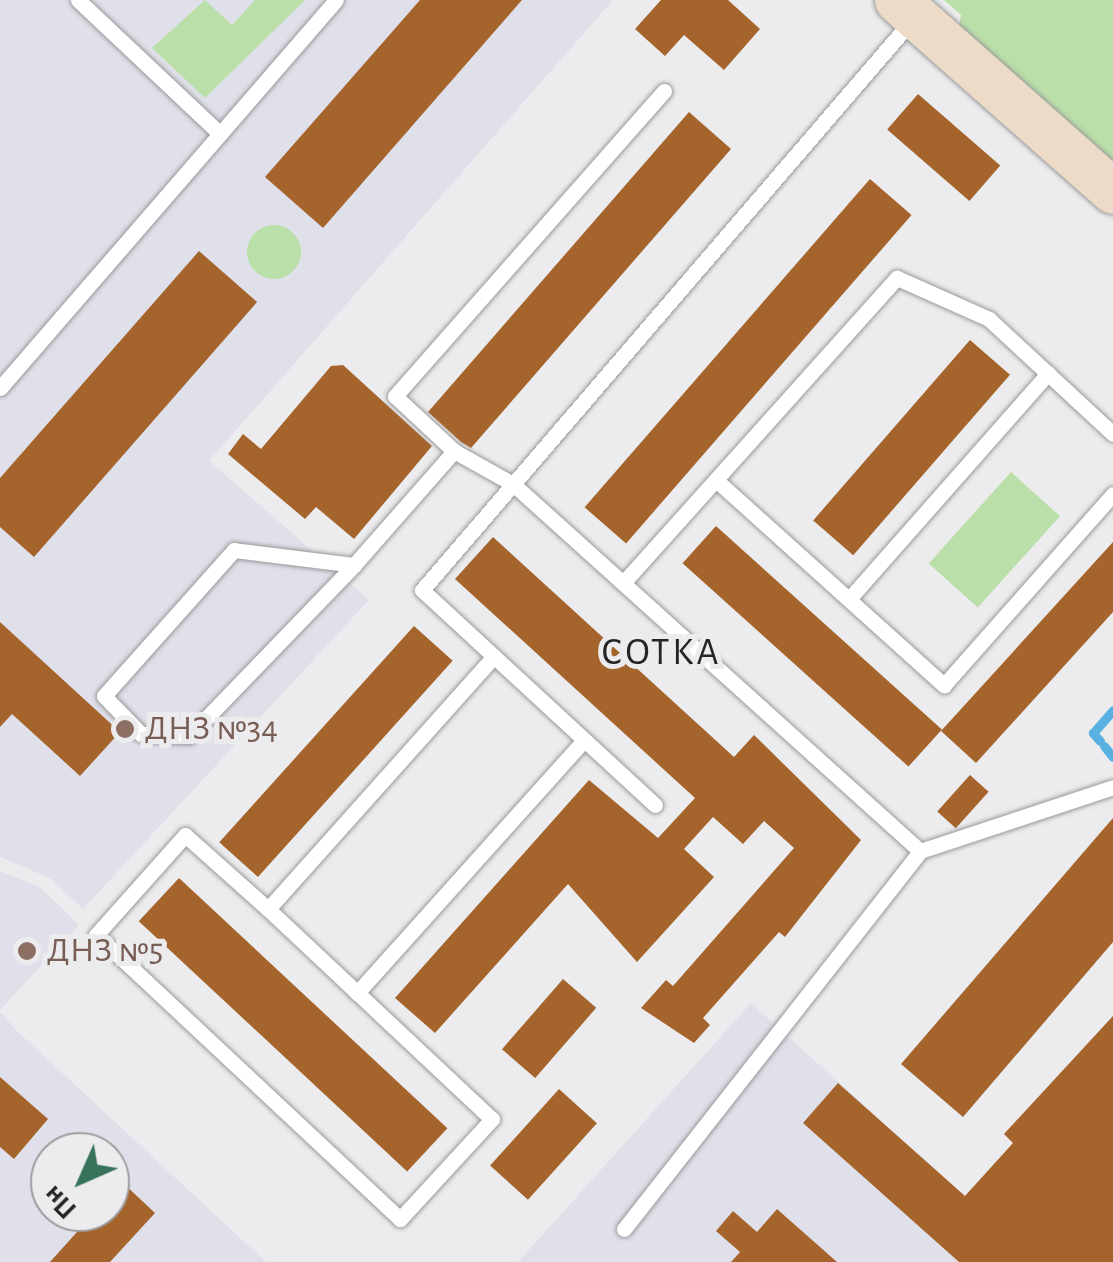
<!DOCTYPE html>
<meta charset="utf-8">
<style>
body{margin:0}
#map{position:relative;width:1113px;height:1262px;overflow:hidden;background:#ececee;font-family:"Alegreya Sans",sans-serif}
div>[style]{position:absolute}
[style*='--x']{left:calc(var(--x)*1px);top:calc(var(--y)*1px);width:calc(var(--w)*1px);rotate:calc(var(--a)*1deg)}
.built>*{inset:0;background:#e0e0ea}
.green>*{inset:0;background:#badfa8;transform-origin:0 0}
.round{border-radius:50%}
.stream>*{height:9px;margin:-4.5px;padding:0 4.5px;transform-origin:4.5px;border-radius:4.5px;background:#58b1e0}
.building>*{inset:0;background:#a5642c;transform-origin:0 0}
.roads{filter:drop-shadow(0 0 2px #99999b) drop-shadow(0 0 2px #99999b)}
.service>*{height:15px;margin:-7.5px;padding:0 7.5px;transform-origin:7.5px;border-radius:7.5px;background:#fff}
.secondary>*{height:45px;margin:-22.5px;padding:0 22.5px;transform-origin:22.5px;border-radius:22.5px;background:#ecdbc7}
.dots>*{width:28px;height:28px;translate:-50% -50%;box-sizing:border-box;border:5px solid #ececee;border-radius:50%}
span{translate:-50% -50%;white-space:nowrap;text-align:center;line-height:1.15;-webkit-text-stroke:10px #ececee;paint-order:stroke}
.education-label{font-size:35px;color:#785e54}
.left{translate:0 -50%;text-align:left}
.neighbourhood-label{font-size:38px;color:#252526;letter-spacing:2.5px}
.north{position:absolute;left:30px;top:1132px;width:100px;height:100px;box-sizing:border-box;background:#ececee;border:2px solid #9c9c9e;border-radius:50%;rotate:225deg;font-size:28px;font-weight:700;line-height:40px;text-align:center;color:#252526}
.north::after{content:'';display:block;margin:auto;width:35px;height:45px;background:#37725b;clip-path:polygon(50% 0,100% 100%,50% 72%,0 100%)}
</style>
<div id="map">
<div class="built">
<i style="clip-path:polygon(0 0,613px 0,209px 461px,369px 600px,83px 909px,50px 878px,0 857px)"></i>
<i style="clip-path:polygon(0 871px,40px 887px,79px 925px,0 1010px)"></i>
<i style="clip-path:polygon(751px 1003px,980px 1210px,1113px 1262px,518px 1262px)"></i>
<i style="clip-path:polygon(evenodd,0 1012px,17px 1031px,266px 1262px,0 1262px,0 1012px,50px 1152px,110px 1152px,110px 1212px,50px 1212px,50px 1152px)"></i>
</div>
<div class="green">
<i style="clip-path:polygon(205px 0,232px 25px,255px 0,305px 0,205px 98px,152px 48px)"></i>
<i style="clip-path:polygon(944px 0,1113px 0,1113px 163px,959px 28px,961px 15px)"></i>
<i class="round" style="left:247px;top:225px;width:54px;height:54px"></i>
<i style="left:1011px;top:472px;width:66px;height:123px;rotate:42deg"></i>
</div>
<div class="stream">
<i style="--x:1100;--y:741;--w:11;--a:-131"></i>
<i style="--x:1093;--y:733;--w:30;--a:-49"></i>
<i style="--x:1104;--y:746;--w:14;--a:51"></i>
</div>
<div class="building">
<i style="clip-path:polygon(420px 0,522px 0,323px 228px,265px 177px)"></i>
<i style="clip-path:polygon(661px 0,728px 0,760px 29px,724px 70px,684px 35px,665px 56px,635px 29px)"></i>
<i style="left:918px;top:94px;width:109px;height:47px;rotate:41deg"></i>
<i style="clip-path:polygon(689px 112px,731px 149px,471px 448px,461px 442px,428px 412px)"></i>
<i style="left:870px;top:179px;width:55px;height:435px;rotate:41deg"></i>
<i style="clip-path:polygon(199px 251px,257px 302px,34px 557px,0 527px,0 478px)"></i>
<i style="left:970px;top:340px;width:53px;height:239px;rotate:41deg"></i>
<i style="clip-path:polygon(343px 365px,432px 446px,354px 539px,316px 507px,305px 519px,228px 454px,243px 434px,261px 449px,331px 366px)"></i>
<i style="left:716px;top:526px;width:304px;height:50px;rotate:42deg"></i>
<i style="clip-path:polygon(493px 537px,734px 757px,754px 735px,861px 840px,785px 937px,779px 932px,703px 1018px,710px 1025px,694px 1043px,641px 1008px,666px 980px,673px 986px,794px 848px,764px 821px,743px 844px,713px 817px,684px 849px,714px 877px,637px 962px,568px 884px,435px 1033px,395px 998px,589px 780px,658px 838px,695px 798px,455px 579px)"></i>
<i style="clip-path:polygon(1113px 542px,1113px 612px,976px 763px,941px 731px)"></i>
<i style="clip-path:polygon(0 622px,120px 732px,80px 776px,12px 714px,0 727px)"></i>
<i style="left:414px;top:626px;width:52px;height:291px;rotate:42deg"></i>
<i style="left:970px;top:775px;width:25px;height:49px;rotate:42deg"></i>
<i style="clip-path:polygon(1113px 818px,1113px 942px,963px 1117px,901px 1064px)"></i>
<i style="left:179px;top:878px;width:367px;height:59px;rotate:43deg"></i>
<i style="left:563px;top:979px;width:44px;height:93px;rotate:41deg"></i>
<i style="clip-path:polygon(1113px 1016px,1113px 1262px,959px 1262px,803px 1123px,838px 1083px,965px 1196px,1013px 1143px,1004px 1134px)"></i>
<i style="clip-path:polygon(0 1077px,48px 1119px,14px 1159px,0 1147px)"></i>
<i style="left:559px;top:1089px;width:51px;height:103px;rotate:42deg"></i>
<i style="clip-path:polygon(122px 1182px,155px 1213px,110px 1262px,50px 1262px,95px 1212px,110px 1212px)"></i>
<i style="clip-path:polygon(777px 1209px,837px 1262px,731px 1262px,740px 1252px,716px 1231px,733px 1211px,757px 1232px)"></i>
</div>
<div class="roads">
<div class="service">
<i style="--x:78;--y:0;--w:195;--a:43.3"></i>
<i style="--x:664;--y:91;--w:407;--a:131.4"></i>
<i style="--x:395;--y:396;--w:81;--a:43"></i>
<i style="--x:454;--y:451;--w:68;--a:29.2"></i>
<i style="--x:513;--y:484;--w:548;--a:42.04"></i>
<i style="--x:0;--y:388;--w:513;--a:-49.11"></i>
<i style="--x:716;--y:480;--w:307;--a:42"></i>
<i style="--x:944;--y:685;--w:255;--a:-48.5"></i>
<i style="--x:354;--y:565;--w:121;--a:-172.9"></i>
<i style="--x:234;--y:550;--w:195;--a:131.7"></i>
<i style="--x:104;--y:696;--w:53;--a:45.8"></i>
<i style="--x:141;--y:734;--w:48;--a:2.4"></i>
<i style="--x:189;--y:736;--w:238;--a:-46"></i>
<i style="--x:354;--y:565;--w:152;--a:-48.7"></i>
<i style="--x:623;--y:583;--w:410;--a:-48.1"></i>
<i style="--x:897;--y:278;--w:101;--a:24"></i>
<i style="--x:989;--y:319;--w:169;--a:42.8"></i>
<i style="--x:849;--y:599;--w:301;--a:-48.6"></i>
<i style="--x:655;--y:805;--w:317;--a:-137.3"></i>
<i style="--x:422;--y:590;--w:753;--a:-49.31"></i>
<i style="--x:268;--y:909;--w:307;--a:43.2"></i>
<i style="--x:492;--y:1119;--w:136;--a:132.6"></i>
<i style="--x:400;--y:1219;--w:416;--a:-136.9"></i>
<i style="--x:96;--y:935;--w:134;--a:-48.3"></i>
<i style="--x:185;--y:835;--w:111;--a:41.7"></i>
<i style="--x:268;--y:909;--w:339;--a:-48.2"></i>
<i style="--x:357;--y:993;--w:340;--a:-48.1"></i>
<i style="--x:624;--y:1229;--w:480;--a:-51.9"></i>
<i style="--x:920;--y:851;--w:203;--a:-18.3"></i>
</div>
<div class="secondary">
<i style="--x:897;--y:0;--w:288;--a:41.5"></i>
</div>
</div>
<div class="dots">
<i style="left:125px;top:729px;background:#8d6e63"></i>
<i style="left:27px;top:951px;background:#8d6e63"></i>
</div>
<div class="education-label">
<span class="left" style="left:145px;top:729px">ДНЗ №34</span>
<span class="left" style="left:47px;top:951px">ДНЗ №5</span>
</div>
<div class="neighbourhood-label">
<span style="left:661px;top:654px">СОТКА</span>
</div>
<div class="north">Пн</div>
</div>
